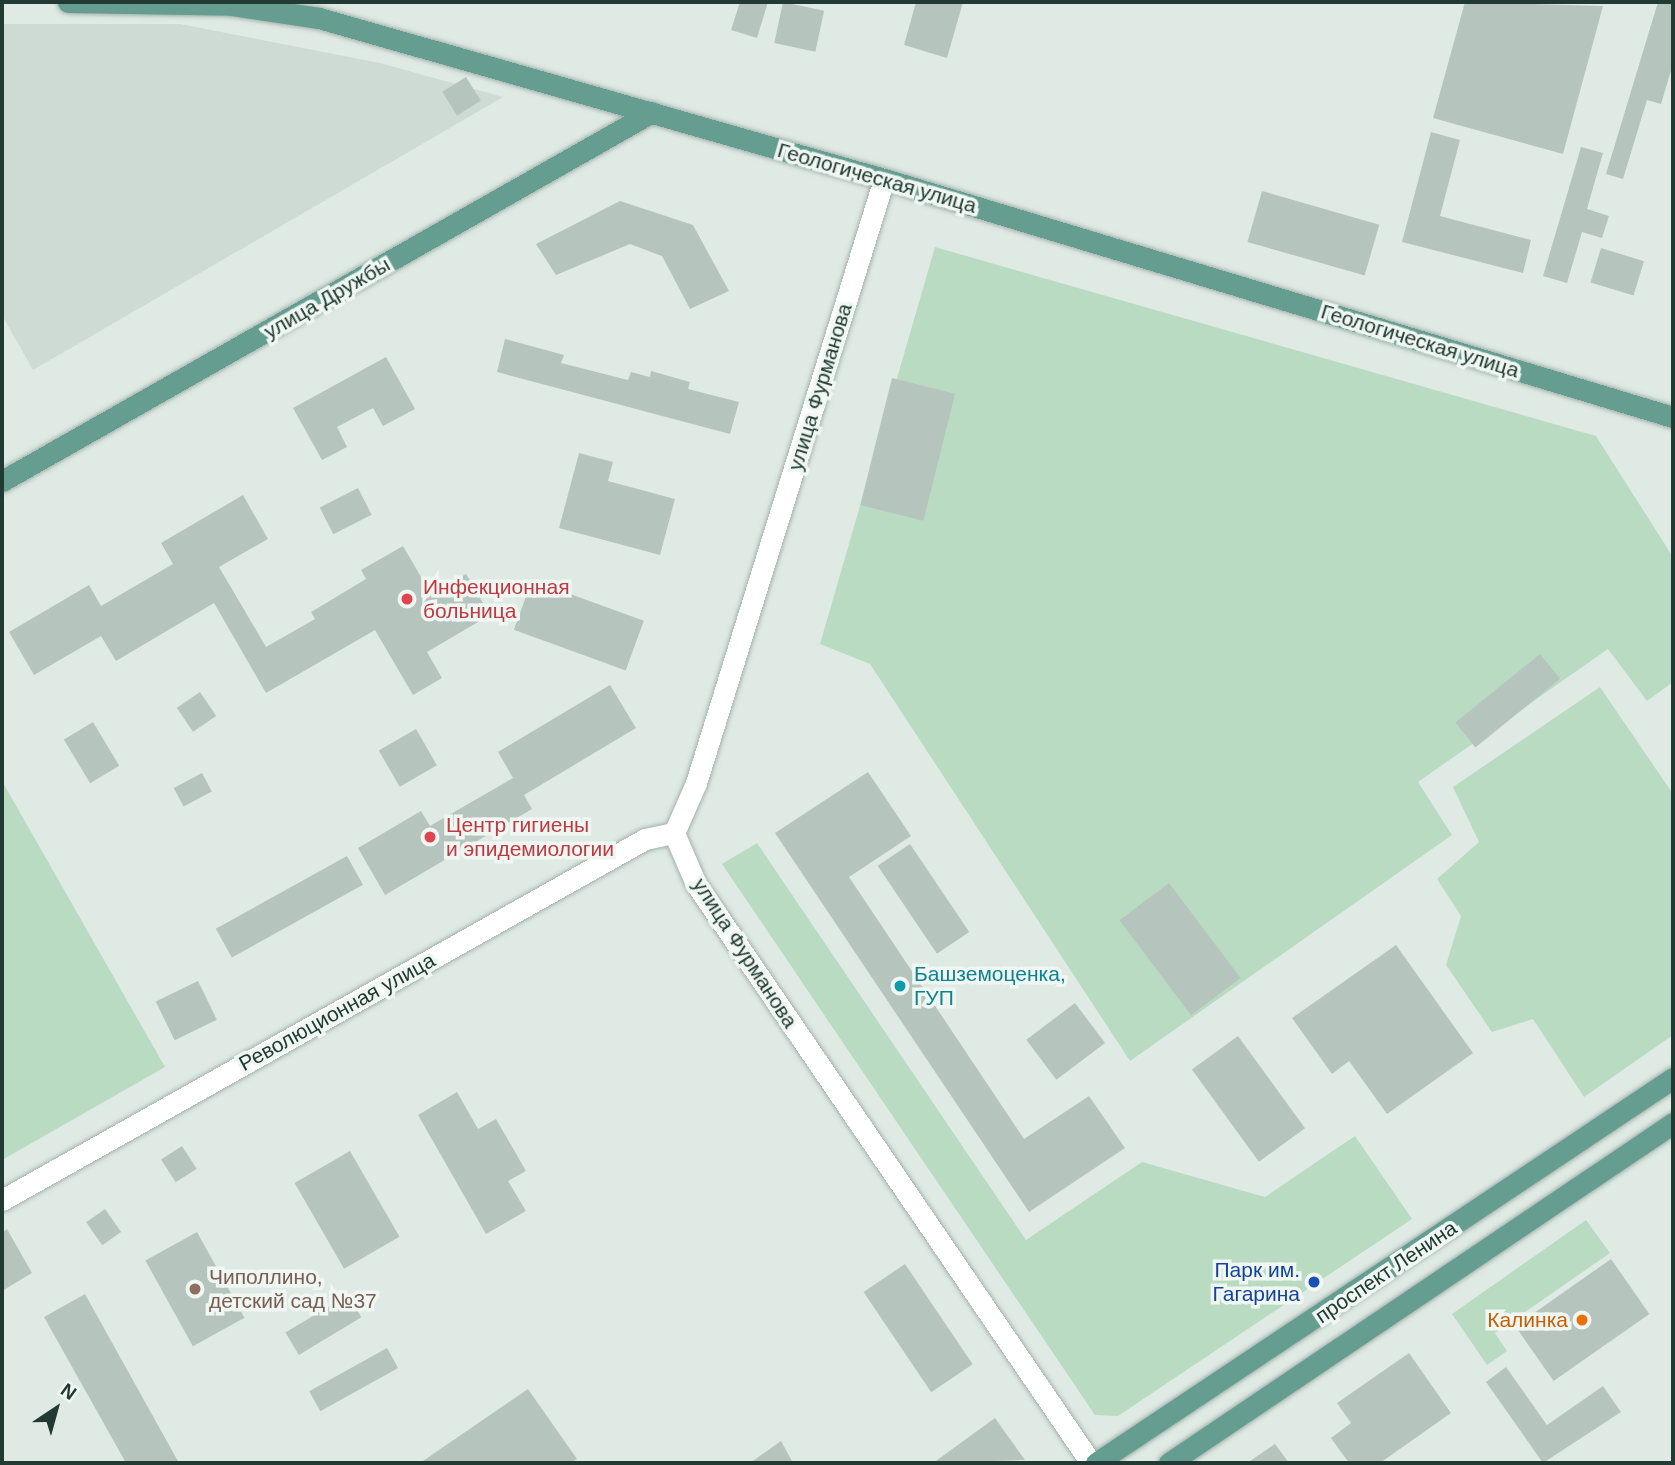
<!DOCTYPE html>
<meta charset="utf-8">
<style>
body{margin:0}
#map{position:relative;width:1675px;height:1465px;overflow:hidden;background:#e0eae5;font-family:Helvetica,sans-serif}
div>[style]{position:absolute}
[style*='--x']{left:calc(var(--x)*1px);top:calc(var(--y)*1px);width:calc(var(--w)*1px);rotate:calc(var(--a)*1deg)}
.built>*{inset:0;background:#cedad4}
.green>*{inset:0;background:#b9dbc2}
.building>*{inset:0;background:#b5c5be;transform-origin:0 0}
.roads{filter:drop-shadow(0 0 2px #a3b2ac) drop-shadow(0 0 2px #a3b2ac)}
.minor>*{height:21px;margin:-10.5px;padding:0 10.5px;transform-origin:10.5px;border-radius:10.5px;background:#fff}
.major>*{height:21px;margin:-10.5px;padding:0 10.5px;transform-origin:10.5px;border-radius:10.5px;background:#659e90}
.dots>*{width:19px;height:19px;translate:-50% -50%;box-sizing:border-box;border:4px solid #f0f7f3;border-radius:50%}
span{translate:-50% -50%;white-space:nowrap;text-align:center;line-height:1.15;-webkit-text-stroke:7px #f0f7f3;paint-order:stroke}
.street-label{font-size:21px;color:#213a33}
.health-label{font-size:21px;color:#be3a42}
.left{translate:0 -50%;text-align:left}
.culture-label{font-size:21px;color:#0d838f}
.transit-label{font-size:21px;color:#164399}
.right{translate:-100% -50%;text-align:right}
.education-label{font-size:21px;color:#785e54}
.food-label{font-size:21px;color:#c56008}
.frame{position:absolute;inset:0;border:4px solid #213a33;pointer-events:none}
.north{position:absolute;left:21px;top:1374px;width:70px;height:70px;-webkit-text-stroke:5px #f0f7f3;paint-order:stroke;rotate:36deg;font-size:19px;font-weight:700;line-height:28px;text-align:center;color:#213a33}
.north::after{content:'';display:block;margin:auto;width:24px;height:32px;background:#213a33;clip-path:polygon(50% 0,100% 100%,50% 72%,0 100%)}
</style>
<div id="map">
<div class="built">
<i style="clip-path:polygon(2px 24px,180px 24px,380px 63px,503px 97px,33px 370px,2px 315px)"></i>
</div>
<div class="green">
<i style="clip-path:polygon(935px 247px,1596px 436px,1673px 557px,1673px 682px,1647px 701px,1608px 649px,1418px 782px,1452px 835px,1130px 1061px,870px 664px,820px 644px)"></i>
<i style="clip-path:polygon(1600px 687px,1673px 794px,1673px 1035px,1584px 1097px,1533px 1019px,1492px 1032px,1446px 965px,1461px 916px,1437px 879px,1479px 842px,1453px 787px)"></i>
<i style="clip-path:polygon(2px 781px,165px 1067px,2px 1160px)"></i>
<i style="clip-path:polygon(757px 843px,1026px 1240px,1142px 1162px,1265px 1197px,1355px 1136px,1412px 1219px,1118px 1416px,1095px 1415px,722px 864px)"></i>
<i style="clip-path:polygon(1586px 1220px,1610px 1253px,1495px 1333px,1507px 1351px,1487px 1365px,1452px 1314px)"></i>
</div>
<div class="building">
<i style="clip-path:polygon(740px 2px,768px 2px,757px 38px,731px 30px)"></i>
<i style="left:783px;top:2px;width:42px;height:42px;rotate:12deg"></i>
<i style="clip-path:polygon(916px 2px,963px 2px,947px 58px,904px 45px)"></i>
<i style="clip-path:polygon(1465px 2px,1603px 6px,1563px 154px,1433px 118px)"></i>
<i style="clip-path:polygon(1658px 2px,1673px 2px,1673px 64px,1661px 104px,1647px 100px,1623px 179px,1606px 174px)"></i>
<i style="left:466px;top:77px;width:28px;height:28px;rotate:58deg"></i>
<i style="clip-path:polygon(1431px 132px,1460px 140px,1440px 216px,1531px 240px,1523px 273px,1402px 242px)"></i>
<i style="clip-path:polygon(1581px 147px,1603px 153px,1587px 209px,1609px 216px,1602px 238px,1582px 232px,1567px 283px,1543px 276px)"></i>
<i style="left:1262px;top:191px;width:122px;height:53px;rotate:16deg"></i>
<i style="clip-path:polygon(620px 201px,693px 225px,729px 291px,690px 309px,662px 256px,630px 244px,556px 275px,536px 244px)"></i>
<i style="left:1601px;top:248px;width:45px;height:36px;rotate:17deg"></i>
<i style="clip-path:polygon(505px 339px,564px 355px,561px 363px,628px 380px,631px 372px,650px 377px,651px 371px,690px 382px,688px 389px,739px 402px,730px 434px,497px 372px)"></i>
<i style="clip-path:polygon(386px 357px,415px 409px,383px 426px,373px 408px,337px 427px,347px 447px,322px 460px,293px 408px)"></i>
<i style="left:892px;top:378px;width:65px;height:131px;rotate:14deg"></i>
<i style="clip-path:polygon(579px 453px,613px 462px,608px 481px,675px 499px,660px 555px,559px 528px)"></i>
<i style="left:358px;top:488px;width:30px;height:43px;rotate:63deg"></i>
<i style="clip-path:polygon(243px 495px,268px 539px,219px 567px,266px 647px,315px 619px,311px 612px,366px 579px,361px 570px,403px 546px,431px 594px,466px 574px,490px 615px,427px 652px,442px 678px,413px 695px,375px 630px,266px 693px,214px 603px,116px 661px,101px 636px,34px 675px,9px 632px,89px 585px,101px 606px,173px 564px,161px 543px)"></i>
<i style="left:532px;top:580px;width:119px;height:53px;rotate:20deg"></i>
<i style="left:1540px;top:654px;width:32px;height:109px;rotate:51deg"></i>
<i style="clip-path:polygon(610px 685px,636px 728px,524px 795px,532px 809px,385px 895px,358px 848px,421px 811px,430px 826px,513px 778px,498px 752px)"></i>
<i style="left:200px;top:692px;width:29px;height:28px;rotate:56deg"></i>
<i style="left:93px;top:722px;width:51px;height:34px;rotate:59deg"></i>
<i style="left:416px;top:729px;width:42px;height:43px;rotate:60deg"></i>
<i style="clip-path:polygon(868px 772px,911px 836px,849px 877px,1024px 1139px,1089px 1096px,1125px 1148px,1029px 1212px,775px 833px)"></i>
<i style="left:202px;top:773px;width:21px;height:32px;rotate:62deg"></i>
<i style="left:910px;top:844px;width:106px;height:39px;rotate:56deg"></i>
<i style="left:347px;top:856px;width:33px;height:150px;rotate:61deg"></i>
<i style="left:1169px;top:883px;width:119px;height:62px;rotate:53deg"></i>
<i style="clip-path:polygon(1396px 945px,1473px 1053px,1387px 1114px,1349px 1061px,1332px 1074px,1292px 1018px)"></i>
<i style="left:198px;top:981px;width:43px;height:47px;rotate:64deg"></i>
<i style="left:1075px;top:1003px;width:50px;height:61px;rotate:53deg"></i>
<i style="left:1238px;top:1036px;width:114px;height:57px;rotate:54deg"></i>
<i style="clip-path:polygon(457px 1092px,478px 1129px,496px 1119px,526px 1171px,508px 1181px,526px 1211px,486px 1234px,418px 1115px)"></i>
<i style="left:182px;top:1146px;width:27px;height:25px;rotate:57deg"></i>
<i style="left:350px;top:1151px;width:99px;height:64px;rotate:60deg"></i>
<i style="left:105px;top:1209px;width:28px;height:23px;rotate:55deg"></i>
<i style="clip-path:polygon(7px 1229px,32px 1273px,2px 1291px,2px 1233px)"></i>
<i style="left:197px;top:1232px;width:98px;height:59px;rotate:61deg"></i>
<i style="left:1611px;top:1259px;width:67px;height:117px;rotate:55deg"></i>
<i style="left:905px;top:1264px;width:121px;height:50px;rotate:56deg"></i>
<i style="clip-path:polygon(85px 1294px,179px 1463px,126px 1463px,44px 1317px)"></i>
<i style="left:348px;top:1295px;width:26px;height:73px;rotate:59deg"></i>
<i style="left:387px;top:1348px;width:23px;height:89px;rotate:61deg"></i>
<i style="clip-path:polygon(1409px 1353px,1451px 1413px,1380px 1463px,1349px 1463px,1331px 1438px,1351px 1423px,1337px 1403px)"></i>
<i style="clip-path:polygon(1506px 1367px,1547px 1425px,1603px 1386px,1621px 1412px,1543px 1463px,1486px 1382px)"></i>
<i style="clip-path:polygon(528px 1389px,577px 1459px,571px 1463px,420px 1463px)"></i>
<i style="clip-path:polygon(995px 1418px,1025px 1460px,933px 1463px)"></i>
<i style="clip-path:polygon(781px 1441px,793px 1463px,750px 1463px)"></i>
<i style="clip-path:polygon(1275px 1444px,1289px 1463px,1247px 1463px)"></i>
</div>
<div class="roads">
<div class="minor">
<i style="--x:884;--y:179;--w:633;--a:107.29"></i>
<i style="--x:696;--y:783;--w:55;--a:113.7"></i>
<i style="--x:674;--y:833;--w:56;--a:66.7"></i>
<i style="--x:696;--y:884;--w:701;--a:55.7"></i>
<i style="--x:2;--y:1200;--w:737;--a:-29.31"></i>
<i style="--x:645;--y:839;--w:30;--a:-12"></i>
</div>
<div class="major">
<i style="--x:68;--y:2;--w:164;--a:1"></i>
<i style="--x:232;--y:5;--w:88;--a:8.5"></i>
<i style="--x:319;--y:18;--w:587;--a:15.91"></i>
<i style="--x:884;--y:179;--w:824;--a:16.79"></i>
<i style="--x:2;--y:481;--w:747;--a:-29.58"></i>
<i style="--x:1096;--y:1463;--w:694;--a:-33.71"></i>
<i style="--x:1169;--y:1463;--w:608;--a:-34"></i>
</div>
</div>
<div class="dots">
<i style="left:407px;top:599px;background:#e0444e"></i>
<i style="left:430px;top:837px;background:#e0444e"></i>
<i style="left:900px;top:986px;background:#0f9aa8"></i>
<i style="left:1314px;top:1282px;background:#1a4fb4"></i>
<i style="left:195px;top:1289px;background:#8d6e63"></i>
<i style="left:1582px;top:1320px;background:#e8710a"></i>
</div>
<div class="street-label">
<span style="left:877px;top:178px;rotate:16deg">Геологическая улица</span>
<span style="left:327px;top:298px;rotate:-30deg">улица Дружбы</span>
<span style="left:1420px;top:341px;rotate:17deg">Геологическая улица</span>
<span style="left:820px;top:387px;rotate:-73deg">улица Фурманова</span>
<span style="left:745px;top:953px;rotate:57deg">улица Фурманова</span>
<span style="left:337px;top:1012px;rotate:-29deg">Революционная улица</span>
<span style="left:1386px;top:1272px;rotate:-34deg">проспект Ленина</span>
</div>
<div class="health-label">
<span class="left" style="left:423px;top:599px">Инфекционная<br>больница</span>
<span class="left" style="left:446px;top:837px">Центр гигиены<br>и эпидемиологии</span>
</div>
<div class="culture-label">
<span class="left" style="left:914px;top:986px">Башземоценка,<br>ГУП</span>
</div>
<div class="transit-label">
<span class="right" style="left:1300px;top:1282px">Парк им.<br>Гагарина</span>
</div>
<div class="education-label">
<span class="left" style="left:209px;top:1289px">Чиполлино,<br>детский сад №37</span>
</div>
<div class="food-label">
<span class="right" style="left:1568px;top:1320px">Калинка</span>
</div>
<div class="frame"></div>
<div class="north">N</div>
</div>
